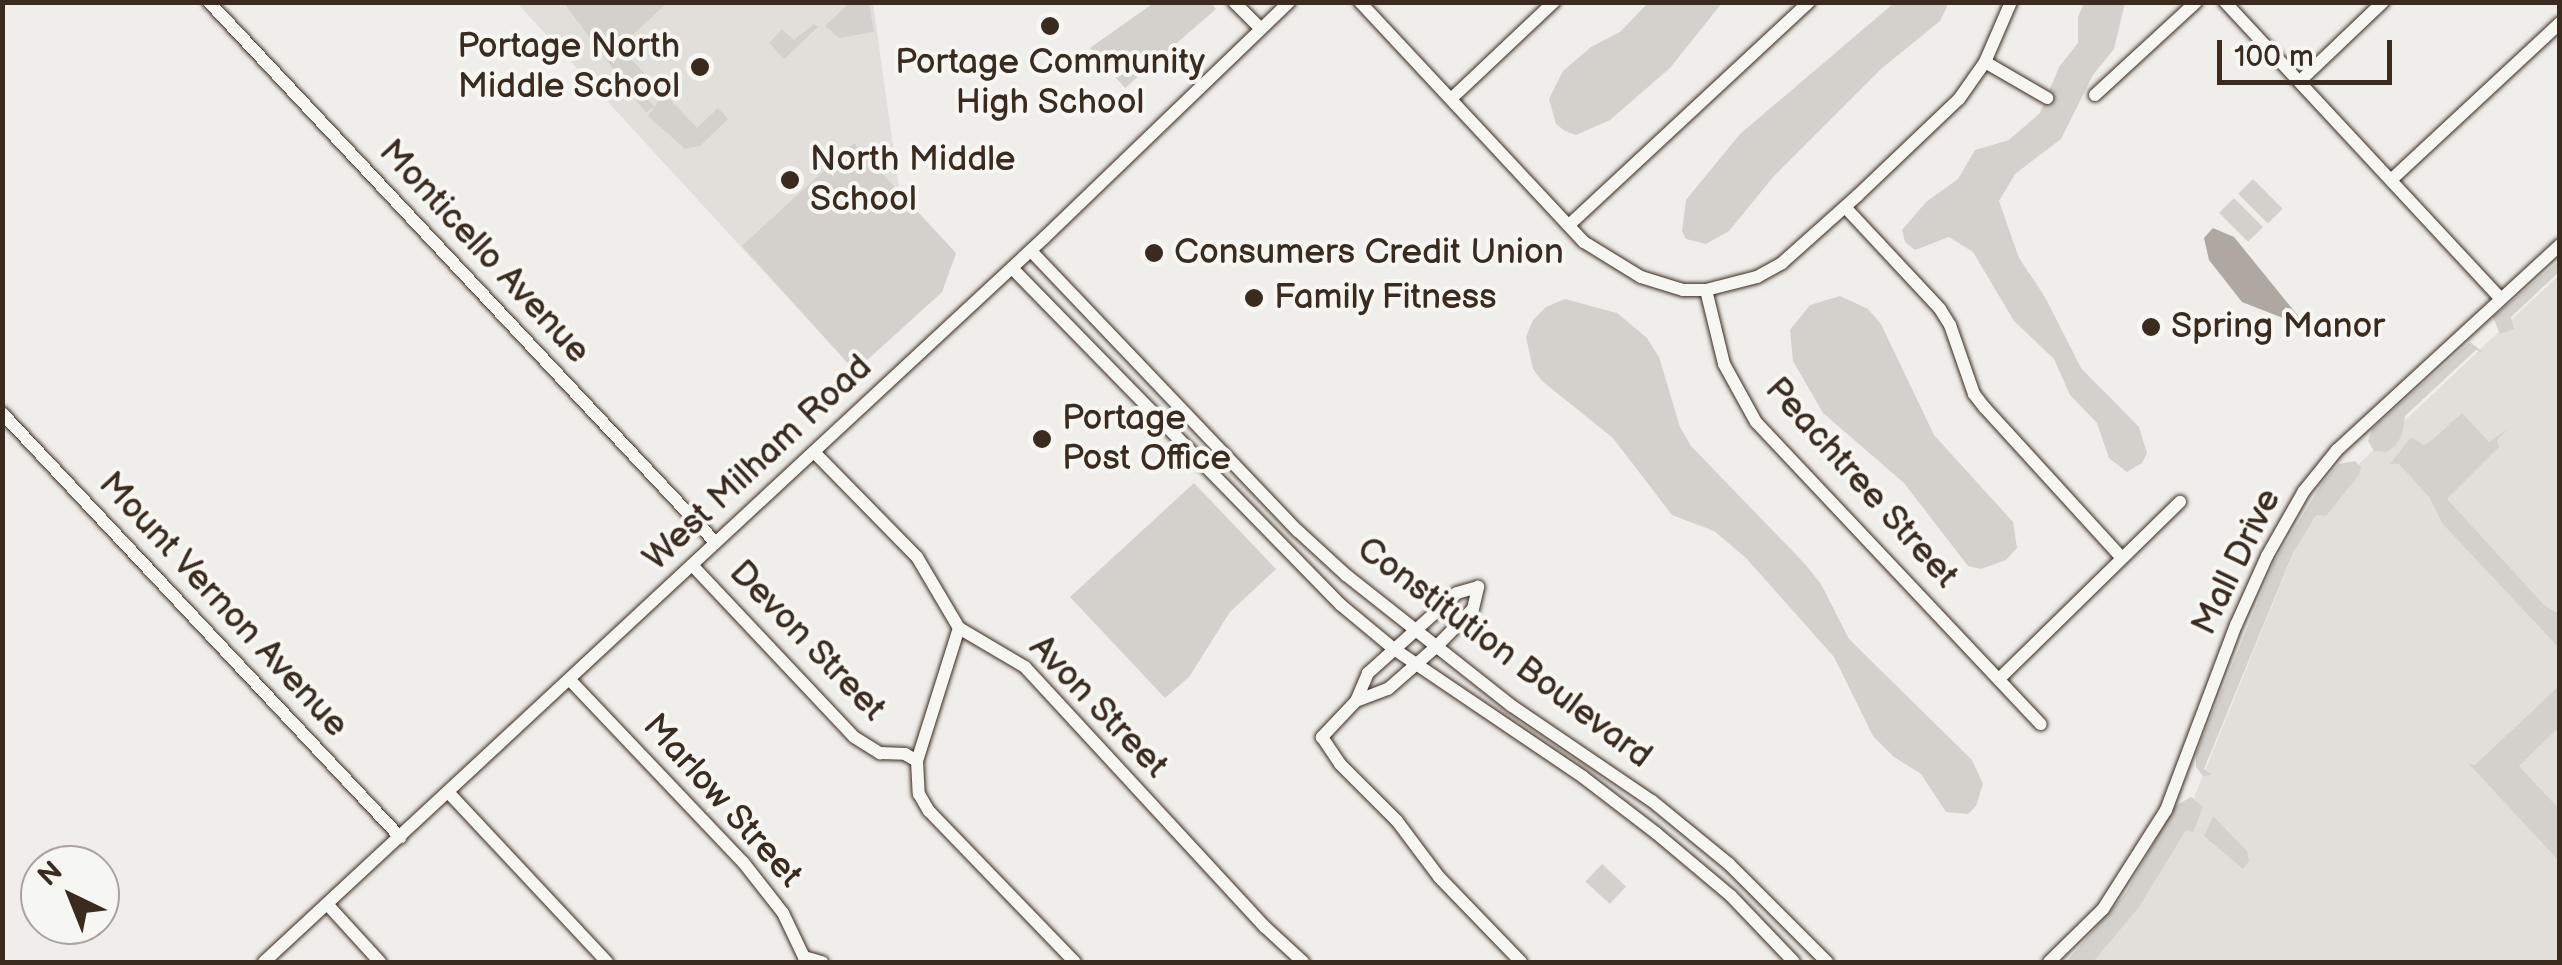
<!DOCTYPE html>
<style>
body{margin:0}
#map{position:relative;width:2562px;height:965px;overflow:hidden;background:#efeeea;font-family:"Balsamiq Sans",sans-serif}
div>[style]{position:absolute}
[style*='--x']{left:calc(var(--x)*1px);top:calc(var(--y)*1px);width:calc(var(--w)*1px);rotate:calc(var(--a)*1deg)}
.built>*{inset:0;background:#e2dfdb}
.green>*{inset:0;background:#d4d1cc;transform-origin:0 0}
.water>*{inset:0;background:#afa8a1}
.roads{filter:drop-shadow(0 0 2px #3b2a1e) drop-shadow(0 0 2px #3b2a1e)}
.minor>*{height:12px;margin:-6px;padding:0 6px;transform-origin:6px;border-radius:6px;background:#f6f6f2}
.dots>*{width:28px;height:28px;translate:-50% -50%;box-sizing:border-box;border:5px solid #f6f6f2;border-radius:50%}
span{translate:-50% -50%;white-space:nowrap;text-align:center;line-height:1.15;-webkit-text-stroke:8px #f6f6f2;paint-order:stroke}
.poi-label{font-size:35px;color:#3b2a1e}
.right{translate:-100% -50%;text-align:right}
.left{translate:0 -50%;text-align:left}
.street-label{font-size:35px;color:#3b2a1e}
.frame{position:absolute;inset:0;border:5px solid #3b2a1e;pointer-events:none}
.north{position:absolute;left:20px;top:845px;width:100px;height:100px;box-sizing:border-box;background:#f6f6f2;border:2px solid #aba49d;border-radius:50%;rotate:317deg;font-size:28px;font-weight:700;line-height:40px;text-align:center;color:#3b2a1e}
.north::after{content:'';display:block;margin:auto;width:35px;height:45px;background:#3b2a1e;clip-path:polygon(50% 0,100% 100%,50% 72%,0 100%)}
.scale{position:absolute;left:2217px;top:40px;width:175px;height:45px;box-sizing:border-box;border:5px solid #3b2a1e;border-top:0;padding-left:12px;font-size:30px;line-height:35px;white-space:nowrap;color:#3b2a1e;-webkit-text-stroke:8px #f6f6f2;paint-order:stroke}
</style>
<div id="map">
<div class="built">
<i style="clip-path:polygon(517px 3px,873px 3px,900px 196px,956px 253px,942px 292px,855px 371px)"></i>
<i style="clip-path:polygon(2559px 275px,2559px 962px,2084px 962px,2180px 832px,2306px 522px,2344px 478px)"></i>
</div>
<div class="green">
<i style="clip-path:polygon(850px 2px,869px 3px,874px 32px,839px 38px,825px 26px)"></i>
<i style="clip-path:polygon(1155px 2px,1211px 3px,1216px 9px,1125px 88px,1090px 48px)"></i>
<i style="clip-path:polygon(1649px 2px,1722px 3px,1670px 68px,1610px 120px,1576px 135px,1565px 131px,1556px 124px,1549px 99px,1563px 71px,1591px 47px,1620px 32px)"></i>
<i style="clip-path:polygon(564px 3px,667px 3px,620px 47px,656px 86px,645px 97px,654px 106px,646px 113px)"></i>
<i style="clip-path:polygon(1894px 3px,1946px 3px,1947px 7px,1940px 21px,1881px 69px,1774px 176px,1729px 231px,1706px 244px,1686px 239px,1682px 231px,1686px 200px,1740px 134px)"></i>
<i style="clip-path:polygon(2084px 3px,2125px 3px,2114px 49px,2093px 75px,2061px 139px,2015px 174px,1999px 201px,2019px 258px,2045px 297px,2081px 368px,2139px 427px,2147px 453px,2142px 463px,2127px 472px,2109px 458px,2097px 423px,2070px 395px,2054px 359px,2014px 321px,1973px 252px,1949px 237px,1915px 250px,1905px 242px,1902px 230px,1926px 202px,1958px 179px,1975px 150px,2009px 140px,2040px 113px,2059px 67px,2078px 43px,2078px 17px)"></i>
<i style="clip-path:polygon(814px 24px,818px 27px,784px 59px,769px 43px,782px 29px,794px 40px)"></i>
<i style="clip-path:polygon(664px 93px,697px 128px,718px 108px,728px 119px,700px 146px,685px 149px,648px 116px)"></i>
<i style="clip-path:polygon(854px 143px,956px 253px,942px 292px,855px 371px,742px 246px)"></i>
<i style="left:2253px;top:179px;width:42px;height:21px;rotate:45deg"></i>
<i style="left:2234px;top:198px;width:41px;height:21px;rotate:45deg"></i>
<i style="clip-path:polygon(2559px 261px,2559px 272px,2511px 317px,2514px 329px,2500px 334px,2493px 317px)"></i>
<i style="clip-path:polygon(1840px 296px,1868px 309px,1881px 324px,1934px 435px,2013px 522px,2017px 548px,2006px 560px,1981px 569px,1968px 566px,1904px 483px,1823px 413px,1793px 361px,1790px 330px,1810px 305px)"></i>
<i style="clip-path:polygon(1565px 299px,1617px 313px,1647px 338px,1659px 357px,1680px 427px,1691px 446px,1805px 564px,1821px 584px,1849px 639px,1972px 760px,1983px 784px,1976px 806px,1968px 814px,1946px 812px,1921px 774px,1894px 757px,1873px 736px,1834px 657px,1746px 558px,1714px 531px,1672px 515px,1613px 438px,1542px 381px,1533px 369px,1526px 337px,1533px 320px,1546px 307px)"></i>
<i style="clip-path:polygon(2470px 342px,2484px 353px,2476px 350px,2405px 416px,2402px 435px,2395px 446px,2386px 452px,2374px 451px,2368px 441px,2372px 429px)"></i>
<i style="clip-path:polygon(2462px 413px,2489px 442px,2508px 429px,2497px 440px,2499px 447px,2447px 499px,2544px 605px,2559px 614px,2559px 648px,2442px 523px,2430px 498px,2399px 464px,2390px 464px,2411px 437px,2423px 445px,2430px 442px)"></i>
<i style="clip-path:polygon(2355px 461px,2361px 468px,2359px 475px,2326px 516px,2316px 515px,2293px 553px,2204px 769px,2212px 775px,2203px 776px,2196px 767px,2196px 754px,2274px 562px,2323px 482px,2339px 464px)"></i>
<i style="clip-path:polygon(1194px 483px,1276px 569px,1230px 612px,1189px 677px,1165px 698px,1070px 597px)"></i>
<i style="clip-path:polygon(2559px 686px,2559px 732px,2556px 730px,2519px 766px,2559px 809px,2559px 861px,2469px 764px,2475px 765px)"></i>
<i style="clip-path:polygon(2191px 797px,2203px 807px,2193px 832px,2186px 830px,2139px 907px,2093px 962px,2066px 962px,2125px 894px,2175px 806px)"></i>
<i style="clip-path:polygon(2213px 816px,2247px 851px,2249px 861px,2243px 869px,2204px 836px)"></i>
<i style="left:1602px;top:864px;width:33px;height:24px;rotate:43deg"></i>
</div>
<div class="water">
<i style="clip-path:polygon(2213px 228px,2234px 237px,2308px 328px,2242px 302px,2209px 260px,2204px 238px)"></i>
</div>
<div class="roads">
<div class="minor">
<i style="--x:209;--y:2;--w:741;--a:46.86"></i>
<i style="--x:1234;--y:2;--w:38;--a:45"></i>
<i style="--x:1360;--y:2;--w:328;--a:47"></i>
<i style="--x:1584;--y:242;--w:67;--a:31.6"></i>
<i style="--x:1641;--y:277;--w:44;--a:17.2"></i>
<i style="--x:1683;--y:290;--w:23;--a:0"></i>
<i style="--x:1706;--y:290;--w:53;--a:-14.3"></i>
<i style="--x:1757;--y:277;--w:29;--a:-29"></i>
<i style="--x:1782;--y:263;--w:101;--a:-41.8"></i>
<i style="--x:1857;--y:196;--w:141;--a:-43.6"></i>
<i style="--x:1959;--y:99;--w:45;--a:-54.9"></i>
<i style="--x:1985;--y:62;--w:65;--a:-66.6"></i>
<i style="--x:2225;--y:2;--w:405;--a:47.1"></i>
<i style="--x:1985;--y:62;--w:72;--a:30.1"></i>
<i style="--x:2300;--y:81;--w:115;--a:-43.6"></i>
<i style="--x:2095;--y:95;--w:137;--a:-42.6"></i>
<i style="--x:1452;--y:98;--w:140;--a:-43.3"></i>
<i style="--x:2391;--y:180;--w:231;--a:-42.9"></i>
<i style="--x:1845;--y:207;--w:139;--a:47"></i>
<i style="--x:1940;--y:309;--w:19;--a:58"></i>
<i style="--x:1950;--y:325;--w:73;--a:70.8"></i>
<i style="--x:1974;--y:394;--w:18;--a:52"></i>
<i style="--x:1985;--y:408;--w:202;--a:47.6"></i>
<i style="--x:1569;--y:225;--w:328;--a:-42.9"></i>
<i style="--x:1031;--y:251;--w:387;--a:46.4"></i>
<i style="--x:1298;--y:531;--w:65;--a:42.5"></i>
<i style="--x:1346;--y:575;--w:211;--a:38.3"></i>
<i style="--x:1512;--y:706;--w:169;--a:34.2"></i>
<i style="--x:1652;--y:801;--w:99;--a:39.3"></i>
<i style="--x:1729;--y:864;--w:139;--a:45"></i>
<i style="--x:1012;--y:268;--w:471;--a:45.7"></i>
<i style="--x:1341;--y:605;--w:69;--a:39.7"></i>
<i style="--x:1394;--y:649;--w:228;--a:34.1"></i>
<i style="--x:1583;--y:777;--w:92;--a:37.5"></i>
<i style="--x:1656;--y:833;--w:98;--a:40"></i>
<i style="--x:1731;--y:896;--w:91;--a:46.3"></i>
<i style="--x:1706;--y:290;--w:76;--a:76.3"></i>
<i style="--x:1724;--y:364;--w:66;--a:61.1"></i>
<i style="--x:1756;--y:422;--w:415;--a:46.7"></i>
<i style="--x:2;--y:413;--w:582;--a:46.81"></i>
<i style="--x:814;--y:452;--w:147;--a:45.6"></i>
<i style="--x:917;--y:557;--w:82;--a:59.4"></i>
<i style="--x:959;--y:628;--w:77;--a:30.6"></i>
<i style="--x:1025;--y:667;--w:354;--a:47.3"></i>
<i style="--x:1265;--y:927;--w:52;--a:42.6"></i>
<i style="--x:692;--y:565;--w:236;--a:46.7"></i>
<i style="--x:854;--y:737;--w:31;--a:32"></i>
<i style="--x:880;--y:753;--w:25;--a:2"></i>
<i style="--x:905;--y:754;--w:14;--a:30"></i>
<i style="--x:917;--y:761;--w:33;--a:87"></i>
<i style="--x:919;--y:794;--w:20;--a:60"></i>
<i style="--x:929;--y:811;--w:210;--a:46"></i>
<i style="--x:1478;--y:587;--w:22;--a:164"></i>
<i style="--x:1457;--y:593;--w:120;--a:138"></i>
<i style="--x:1368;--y:673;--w:30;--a:113"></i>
<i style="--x:1356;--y:701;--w:50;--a:133.4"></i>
<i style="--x:1322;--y:737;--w:32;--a:56"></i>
<i style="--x:1340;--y:764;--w:81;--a:45"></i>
<i style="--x:1397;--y:821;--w:70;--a:53.1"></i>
<i style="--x:1439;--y:877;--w:118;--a:46"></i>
<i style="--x:2000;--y:678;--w:252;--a:-44.4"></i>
<i style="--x:570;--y:680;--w:251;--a:46.5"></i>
<i style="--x:743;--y:862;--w:65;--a:51.9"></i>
<i style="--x:783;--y:913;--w:49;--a:64.5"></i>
<i style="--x:804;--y:957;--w:19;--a:16"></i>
<i style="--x:1356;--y:701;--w:34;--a:-21"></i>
<i style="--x:1388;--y:689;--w:64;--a:-41.2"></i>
<i style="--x:1436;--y:647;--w:53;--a:-45.8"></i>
<i style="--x:1473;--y:609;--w:23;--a:-77"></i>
<i style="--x:917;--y:761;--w:139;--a:-72.5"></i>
<i style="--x:448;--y:792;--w:233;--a:46.9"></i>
<i style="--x:327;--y:904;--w:79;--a:47.6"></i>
<i style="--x:264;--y:962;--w:1066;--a:-42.87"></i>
<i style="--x:1045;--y:237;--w:339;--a:-43.9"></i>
<i style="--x:2049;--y:962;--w:76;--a:-44.5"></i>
<i style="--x:2103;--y:909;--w:117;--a:-57.5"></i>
<i style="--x:2166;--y:810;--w:198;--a:-69.3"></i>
<i style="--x:2236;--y:625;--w:76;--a:-65.8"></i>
<i style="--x:2267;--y:556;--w:75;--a:-60.4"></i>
<i style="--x:2304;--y:491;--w:53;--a:-51.2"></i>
<i style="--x:2337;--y:450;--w:303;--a:-42.6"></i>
</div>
</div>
<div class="dots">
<i style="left:1050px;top:26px;background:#3b2a1e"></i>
<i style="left:700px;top:67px;background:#3b2a1e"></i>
<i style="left:790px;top:180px;background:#3b2a1e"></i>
<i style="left:1154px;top:253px;background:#3b2a1e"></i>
<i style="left:1254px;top:298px;background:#3b2a1e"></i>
<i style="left:2151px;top:327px;background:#3b2a1e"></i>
<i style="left:1042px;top:439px;background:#3b2a1e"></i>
</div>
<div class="poi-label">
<span class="right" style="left:680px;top:67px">Portage North<br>Middle School</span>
<span style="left:1050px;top:83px">Portage Community<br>High School</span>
<span class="left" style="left:810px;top:180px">North Middle<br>School</span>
<span class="left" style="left:1174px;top:253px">Consumers Credit Union</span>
<span class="left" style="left:1274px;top:298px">Family Fitness</span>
<span class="left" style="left:2171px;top:327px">Spring Manor</span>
<span class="left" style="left:1062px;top:439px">Portage<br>Post Office</span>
</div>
<div class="street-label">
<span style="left:484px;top:252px;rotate:47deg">Monticello Avenue</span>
<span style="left:758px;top:463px;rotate:-43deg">West Milham Road</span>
<span style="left:1861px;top:483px;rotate:48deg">Peachtree Street</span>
<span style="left:2237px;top:562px;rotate:-64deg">Mall Drive</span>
<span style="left:223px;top:605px;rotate:47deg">Mount Vernon Avenue</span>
<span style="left:807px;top:641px;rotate:46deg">Devon Street</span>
<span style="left:1504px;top:653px;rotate:37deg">Constitution Boulevard</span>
<span style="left:1098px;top:707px;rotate:46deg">Avon Street</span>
<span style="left:722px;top:801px;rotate:48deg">Marlow Street</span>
</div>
<div class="frame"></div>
<div class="north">N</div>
<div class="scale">100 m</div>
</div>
